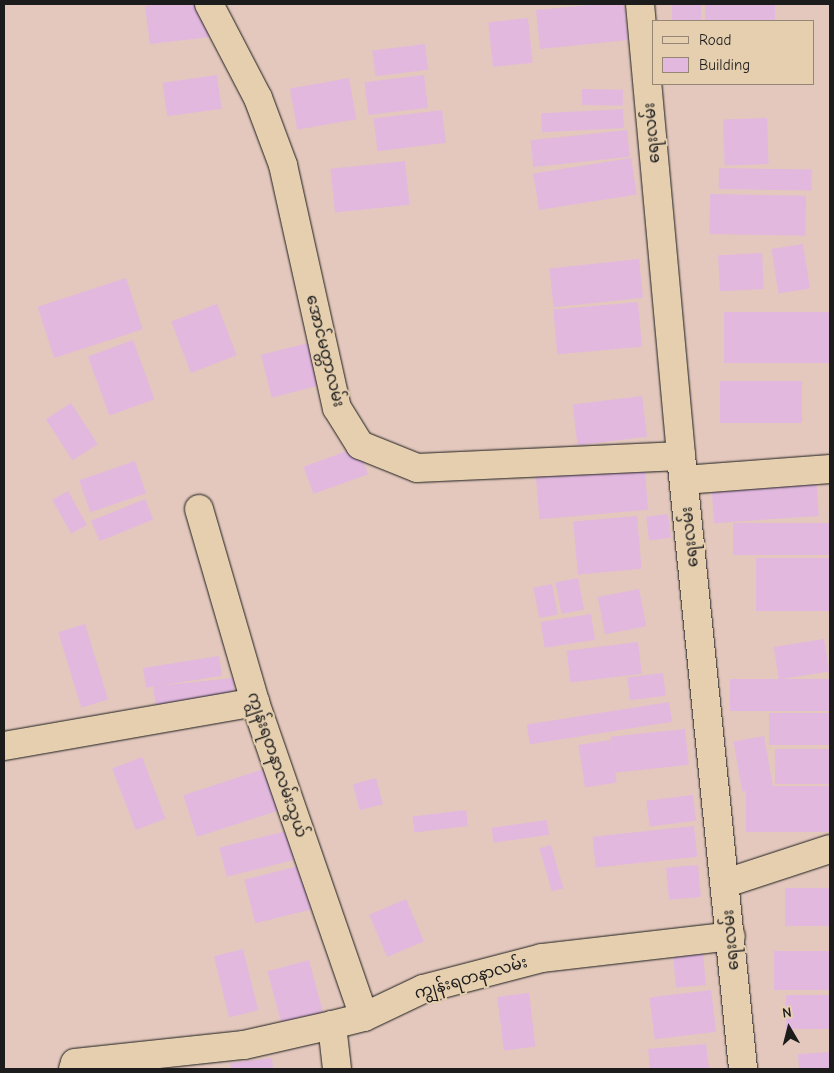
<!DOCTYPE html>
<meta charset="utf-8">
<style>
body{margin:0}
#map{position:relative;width:834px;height:1073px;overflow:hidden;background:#e4c8bd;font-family:"Comic Neue","Noto Sans Myanmar",sans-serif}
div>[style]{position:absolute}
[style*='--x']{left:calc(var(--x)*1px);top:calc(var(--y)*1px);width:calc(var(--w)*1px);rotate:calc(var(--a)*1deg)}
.building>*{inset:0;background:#e2b8df;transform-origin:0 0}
.roads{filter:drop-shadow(0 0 1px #1c1c1c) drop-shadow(0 0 1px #1c1c1c)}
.minor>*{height:28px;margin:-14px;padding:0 14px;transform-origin:14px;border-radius:14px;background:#e5cfaf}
span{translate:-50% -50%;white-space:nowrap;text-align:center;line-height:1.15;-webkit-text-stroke:4px #e5cfaf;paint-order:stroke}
.street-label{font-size:16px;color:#1c1c1c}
.frame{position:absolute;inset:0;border:5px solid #1c1c1c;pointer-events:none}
.legend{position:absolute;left:652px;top:20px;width:162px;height:65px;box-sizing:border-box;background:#e5cfaf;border:1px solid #958774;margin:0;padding:6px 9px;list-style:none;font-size:15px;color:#1c1c1c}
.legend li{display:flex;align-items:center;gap:10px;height:25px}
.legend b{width:25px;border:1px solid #958774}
.north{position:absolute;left:764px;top:1003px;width:50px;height:50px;-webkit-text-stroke:4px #e5cfaf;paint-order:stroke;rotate:352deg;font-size:14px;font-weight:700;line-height:20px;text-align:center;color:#1c1c1c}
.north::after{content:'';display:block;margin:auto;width:18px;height:22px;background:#1c1c1c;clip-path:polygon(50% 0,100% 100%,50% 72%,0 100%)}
</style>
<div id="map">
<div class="building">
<i style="clip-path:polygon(163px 4px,208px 4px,211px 37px,150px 44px,145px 6px)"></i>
<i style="clip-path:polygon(601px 4px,624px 4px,628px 40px,540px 49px,536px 10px)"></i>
<i style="left:672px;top:4px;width:29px;height:16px"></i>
<i style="left:705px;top:4px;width:70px;height:17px"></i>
<i style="left:528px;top:18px;width:45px;height:40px;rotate:84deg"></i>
<i style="left:425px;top:44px;width:26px;height:53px;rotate:83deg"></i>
<i style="left:217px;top:75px;width:34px;height:55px;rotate:82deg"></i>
<i style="left:424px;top:75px;width:33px;height:60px;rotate:83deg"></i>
<i style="left:349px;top:78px;width:42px;height:60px;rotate:80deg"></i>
<i style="left:582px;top:89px;width:41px;height:16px;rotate:1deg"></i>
<i style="left:623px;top:109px;width:19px;height:82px;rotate:87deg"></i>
<i style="left:442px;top:110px;width:33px;height:69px;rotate:83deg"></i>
<i style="left:767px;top:118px;width:46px;height:44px;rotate:88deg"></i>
<i style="left:627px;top:130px;width:27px;height:97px;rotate:84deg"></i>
<i style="left:631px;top:158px;width:37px;height:99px;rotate:81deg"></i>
<i style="left:405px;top:161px;width:44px;height:75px;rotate:84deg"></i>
<i style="left:719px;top:168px;width:93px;height:21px;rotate:1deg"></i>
<i style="left:710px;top:194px;width:96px;height:40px;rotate:1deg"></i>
<i style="left:803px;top:244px;width:45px;height:32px;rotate:81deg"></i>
<i style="left:762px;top:253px;width:36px;height:44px;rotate:87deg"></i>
<i style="left:639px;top:259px;width:39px;height:90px;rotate:84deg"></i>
<i style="left:126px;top:278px;width:54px;height:93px;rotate:72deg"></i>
<i style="left:638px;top:302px;width:45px;height:85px;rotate:85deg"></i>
<i style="left:217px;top:304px;width:55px;height:49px;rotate:69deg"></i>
<i style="left:830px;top:312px;width:51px;height:106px;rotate:90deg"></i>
<i style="left:328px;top:338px;width:44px;height:69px;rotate:76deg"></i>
<i style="left:133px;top:340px;width:63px;height:48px;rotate:70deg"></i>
<i style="left:720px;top:381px;width:82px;height:42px"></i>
<i style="left:642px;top:396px;width:41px;height:70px;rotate:83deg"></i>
<i style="left:71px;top:403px;width:49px;height:30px;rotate:57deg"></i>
<i style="left:358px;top:447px;width:29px;height:58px;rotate:70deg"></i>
<i style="left:135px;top:461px;width:34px;height:59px;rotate:71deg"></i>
<i style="left:644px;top:462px;width:48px;height:109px;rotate:85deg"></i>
<i style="left:816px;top:476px;width:40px;height:105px;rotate:86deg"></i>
<i style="left:68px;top:491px;width:39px;height:18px;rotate:61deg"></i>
<i style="left:145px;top:499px;width:22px;height:58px;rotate:68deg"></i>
<i style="left:668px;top:514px;width:24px;height:22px;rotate:83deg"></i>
<i style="left:637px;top:516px;width:53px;height:64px;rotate:85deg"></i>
<i style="left:830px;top:523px;width:32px;height:97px;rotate:90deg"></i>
<i style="left:830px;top:558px;width:53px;height:74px;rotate:90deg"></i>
<i style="left:578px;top:578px;width:32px;height:23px;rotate:79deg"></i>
<i style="left:552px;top:584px;width:31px;height:19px;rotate:79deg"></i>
<i style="left:639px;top:589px;width:38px;height:42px;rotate:79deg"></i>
<i style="left:591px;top:614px;width:26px;height:51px;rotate:81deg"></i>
<i style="left:85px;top:624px;width:79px;height:28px;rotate:73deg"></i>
<i style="left:824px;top:639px;width:33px;height:51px;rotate:81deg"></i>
<i style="left:638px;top:642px;width:32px;height:72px;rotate:83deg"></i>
<i style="left:219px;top:656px;width:20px;height:77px;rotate:81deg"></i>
<i style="left:663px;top:673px;width:23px;height:36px;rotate:83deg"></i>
<i style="left:233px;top:678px;width:30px;height:80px;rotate:84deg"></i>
<i style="left:830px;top:679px;width:32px;height:100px;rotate:90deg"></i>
<i style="left:669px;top:702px;width:20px;height:144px;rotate:81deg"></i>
<i style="left:830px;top:713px;width:32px;height:61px;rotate:90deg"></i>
<i style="left:685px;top:729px;width:36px;height:75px;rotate:84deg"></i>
<i style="left:764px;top:736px;width:51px;height:31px;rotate:80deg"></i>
<i style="left:610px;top:740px;width:43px;height:32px;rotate:81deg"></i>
<i style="left:830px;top:749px;width:35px;height:55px;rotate:90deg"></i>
<i style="left:142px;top:757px;width:66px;height:32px;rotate:69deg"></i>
<i style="left:267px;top:768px;width:44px;height:88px;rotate:72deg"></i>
<i style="left:376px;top:778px;width:27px;height:24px;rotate:75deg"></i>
<i style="left:830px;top:786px;width:46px;height:84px;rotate:90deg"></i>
<i style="left:693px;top:795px;width:26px;height:47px;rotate:83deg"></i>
<i style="left:466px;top:810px;width:16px;height:54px;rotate:83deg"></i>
<i style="left:547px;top:820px;width:15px;height:56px;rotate:82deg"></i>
<i style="left:694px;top:826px;width:31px;height:102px;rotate:84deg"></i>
<i style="left:298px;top:828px;width:30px;height:81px;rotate:76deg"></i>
<i style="left:551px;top:845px;width:45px;height:12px;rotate:74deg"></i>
<i style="left:319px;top:861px;width:45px;height:77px;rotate:76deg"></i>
<i style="left:698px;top:865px;width:32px;height:32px;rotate:85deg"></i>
<i style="left:830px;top:888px;width:38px;height:45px;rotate:90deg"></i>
<i style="left:406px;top:899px;width:46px;height:40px;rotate:67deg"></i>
<i style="left:243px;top:949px;width:63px;height:30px;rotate:76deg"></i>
<i style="left:830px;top:951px;width:39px;height:56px;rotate:90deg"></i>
<i style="left:703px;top:953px;width:32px;height:30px;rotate:85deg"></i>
<i style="left:309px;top:960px;width:54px;height:43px;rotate:75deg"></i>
<i style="left:711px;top:990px;width:42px;height:62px;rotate:83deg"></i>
<i style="left:529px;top:993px;width:54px;height:32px;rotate:83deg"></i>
<i style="left:830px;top:995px;width:34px;height:44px;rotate:90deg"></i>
<i style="clip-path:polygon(706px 1044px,709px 1069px,650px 1069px,648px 1049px)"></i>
<i style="clip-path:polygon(830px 1052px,830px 1069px,799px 1069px,798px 1054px)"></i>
<i style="clip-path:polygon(272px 1058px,273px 1069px,231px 1069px,230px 1063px)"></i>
</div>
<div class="roads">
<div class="minor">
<i style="--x:209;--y:4;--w:106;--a:62.5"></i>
<i style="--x:258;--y:98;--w:72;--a:69.5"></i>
<i style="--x:283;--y:165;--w:249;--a:77.5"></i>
<i style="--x:337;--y:408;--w:44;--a:58.1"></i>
<i style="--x:360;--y:445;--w:61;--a:22"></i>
<i style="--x:417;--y:468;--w:264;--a:-2.6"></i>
<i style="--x:640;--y:4;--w:454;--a:84.8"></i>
<i style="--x:681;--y:456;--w:616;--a:84.22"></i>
<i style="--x:684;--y:480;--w:146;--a:-4.3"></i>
<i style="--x:199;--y:509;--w:201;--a:73.8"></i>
<i style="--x:255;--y:702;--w:333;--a:70.9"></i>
<i style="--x:4;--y:746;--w:255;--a:-9.9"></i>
<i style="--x:726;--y:883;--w:109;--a:-18.1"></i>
<i style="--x:332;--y:1025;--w:44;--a:83.5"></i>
<i style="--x:73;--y:1069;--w:6;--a:-72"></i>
<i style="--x:75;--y:1063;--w:170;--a:-6.1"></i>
<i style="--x:244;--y:1045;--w:90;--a:-12.8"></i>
<i style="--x:332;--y:1025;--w:33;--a:-14"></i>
<i style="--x:364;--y:1017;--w:65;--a:-25.4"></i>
<i style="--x:423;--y:989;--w:123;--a:-14.6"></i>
<i style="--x:542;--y:958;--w:190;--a:-6.6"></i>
</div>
</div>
<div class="street-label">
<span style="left:652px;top:133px;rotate:-95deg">ရေးလမ်း</span>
<span style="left:325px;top:351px;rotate:76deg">အောင်မတ္တာလမ်း</span>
<span style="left:690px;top:537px;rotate:-96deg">ရေးလမ်း</span>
<span style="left:277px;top:765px;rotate:71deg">ကျွန်းရတနာလမ်းသွယ်</span>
<span style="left:731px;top:940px;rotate:-95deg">ရေးလမ်း</span>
<span style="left:471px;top:978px;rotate:-16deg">ကျွန်းရတနာလမ်း</span>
</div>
<div class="frame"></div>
<ul class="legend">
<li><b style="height:6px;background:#e5cfaf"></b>Road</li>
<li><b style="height:14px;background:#e2b8df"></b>Building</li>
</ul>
<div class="north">N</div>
</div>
